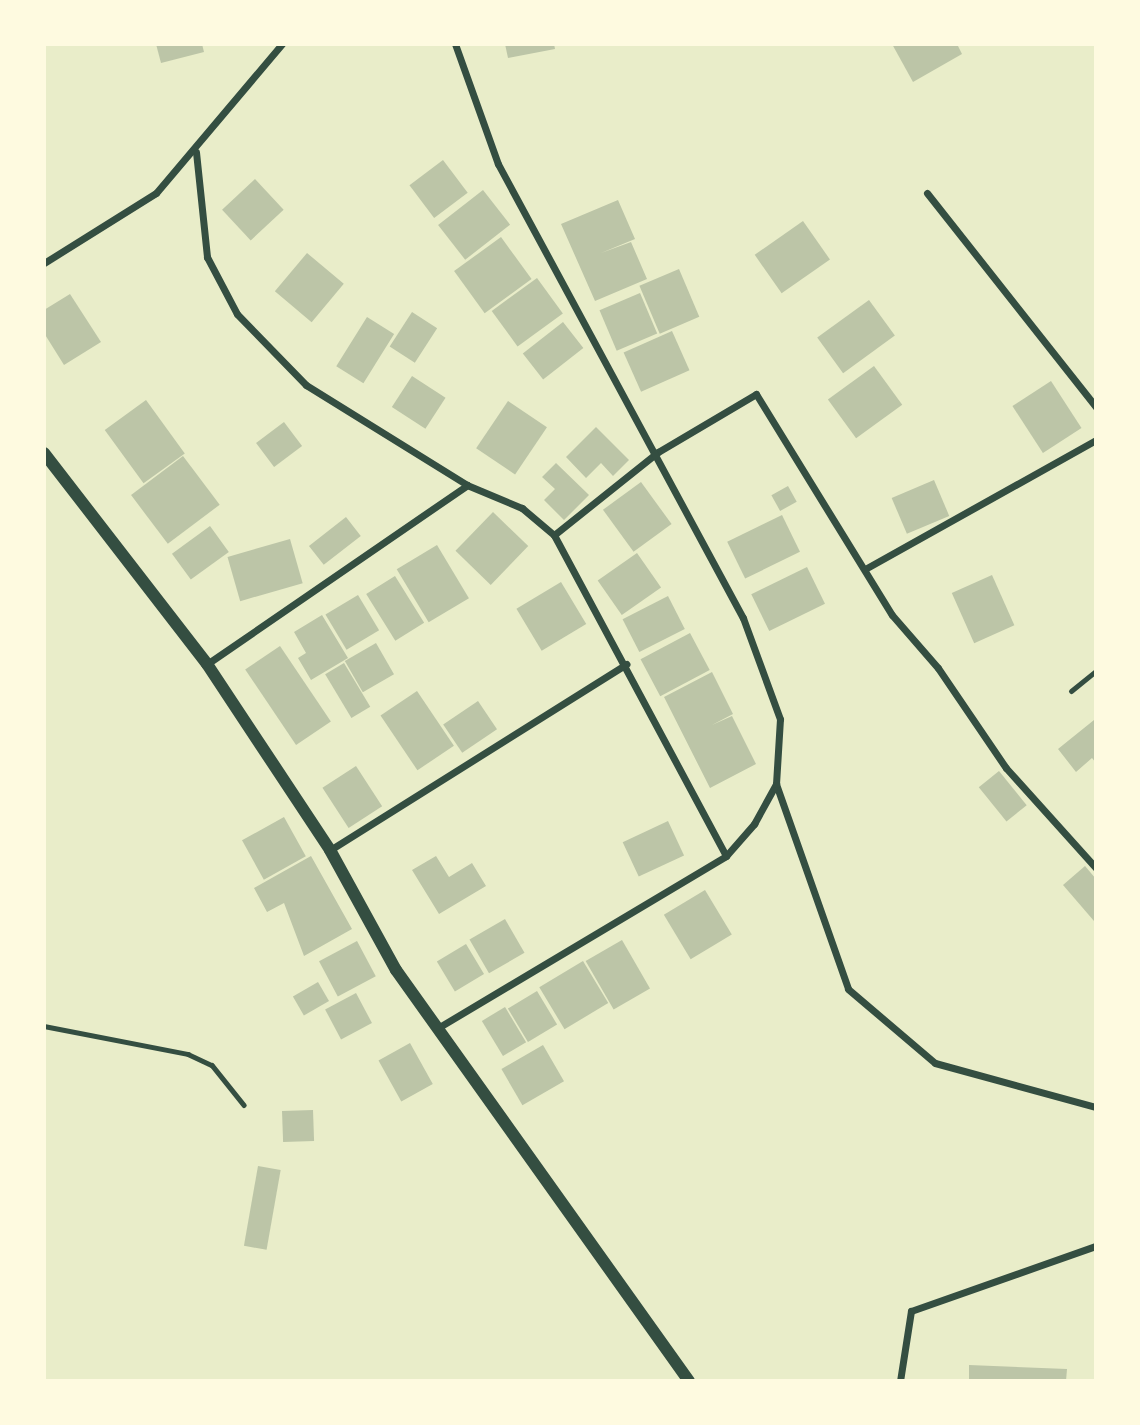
<!DOCTYPE html>
<style>
body{margin:0}
#map{position:relative;width:1140px;height:1425px;overflow:hidden;background:#e9edc9;font-family:Helvetica,sans-serif}
div>[style]{position:absolute}
[style*='--x']{left:calc(var(--x)*1px);top:calc(var(--y)*1px);width:calc(var(--w)*1px);rotate:calc(var(--a)*1deg)}
.building>*{inset:0;background:#bcc5a7;transform-origin:0 0}
.path>*{height:4.5px;margin:-2.25px;padding:0 2.25px;transform-origin:2.25px;border-radius:2.25px;background:#344e41}
.service>*{height:5px;margin:-2.5px;padding:0 2.5px;transform-origin:2.5px;border-radius:2.5px;background:#344e41}
.minor>*{height:7px;margin:-3.5px;padding:0 3.5px;transform-origin:3.5px;border-radius:3.5px;background:#344e41}
.tertiary>*{height:12px;margin:-6px;padding:0 6px;transform-origin:6px;border-radius:6px;background:#344e41}
span{translate:-50% -50%;white-space:nowrap;text-align:center;line-height:1.15;-webkit-text-stroke:5px #fefae0;paint-order:stroke}
.frame{position:absolute;inset:0;border:46px solid #fefae0;pointer-events:none}
</style>
<div id="map">
<div class="building">
<i style="clip-path:polygon(156px 44px,202px 44px,204px 52px,161px 63px)"></i>
<i style="clip-path:polygon(505px 44px,554px 44px,555px 49px,508px 58px)"></i>
<i style="clip-path:polygon(892px 44px,957px 44px,962px 54px,913px 82px)"></i>
<i style="left:443px;top:160px;width:41px;height:42px;rotate:53deg"></i>
<i style="left:255px;top:179px;width:42px;height:45px;rotate:47deg"></i>
<i style="left:483px;top:190px;width:44px;height:57px;rotate:52deg"></i>
<i style="clip-path:polygon(618px 200px,635px 239px,601px 253px,631px 242px,647px 279px,595px 301px,561px 224px)"></i>
<i style="left:803px;top:221px;width:47px;height:59px;rotate:55deg"></i>
<i style="left:501px;top:237px;width:52px;height:58px;rotate:54deg"></i>
<i style="left:307px;top:253px;width:48px;height:50px;rotate:40deg"></i>
<i style="left:679px;top:269px;width:52px;height:43px;rotate:67deg"></i>
<i style="left:537px;top:278px;width:44px;height:56px;rotate:54deg"></i>
<i style="left:640px;top:293px;width:44px;height:44px;rotate:67deg"></i>
<i style="clip-path:polygon(70px 294px,101px 342px,64px 365px,44px 333px,44px 310px)"></i>
<i style="left:869px;top:300px;width:44px;height:64px;rotate:54deg"></i>
<i style="left:412px;top:312px;width:30px;height:41px;rotate:33deg"></i>
<i style="left:367px;top:317px;width:32px;height:58px;rotate:32deg"></i>
<i style="left:563px;top:322px;width:33px;height:51px;rotate:52deg"></i>
<i style="left:672px;top:331px;width:43px;height:53px;rotate:66deg"></i>
<i style="left:874px;top:366px;width:48px;height:57px;rotate:54deg"></i>
<i style="left:412px;top:376px;width:40px;height:37px;rotate:33deg"></i>
<i style="left:1051px;top:381px;width:56px;height:46px;rotate:57deg"></i>
<i style="left:146px;top:400px;width:66px;height:51px;rotate:54deg"></i>
<i style="left:508px;top:401px;width:47px;height:57px;rotate:34deg"></i>
<i style="left:284px;top:422px;width:30px;height:35px;rotate:53deg"></i>
<i style="clip-path:polygon(596px 427px,629px 460px,613px 476px,601px 463px,586px 478px,566px 457px)"></i>
<i style="left:183px;top:456px;width:61px;height:65px;rotate:53deg"></i>
<i style="clip-path:polygon(556px 463px,589px 495px,564px 520px,544px 500px,555px 489px,542px 477px)"></i>
<i style="left:934px;top:480px;width:39px;height:46px;rotate:67deg"></i>
<i style="left:641px;top:482px;width:52px;height:47px;rotate:54deg"></i>
<i style="left:788px;top:486px;width:18px;height:19px;rotate:61deg"></i>
<i style="left:493px;top:512px;width:49px;height:54px;rotate:44deg"></i>
<i style="left:782px;top:515px;width:41px;height:61px;rotate:64deg"></i>
<i style="left:346px;top:517px;width:24px;height:47px;rotate:52deg"></i>
<i style="left:210px;top:526px;width:32px;height:47px;rotate:54deg"></i>
<i style="left:290px;top:539px;width:46px;height:65px;rotate:74deg"></i>
<i style="left:437px;top:545px;width:62px;height:47px;rotate:59deg"></i>
<i style="left:637px;top:553px;width:42px;height:48px;rotate:55deg"></i>
<i style="left:807px;top:567px;width:41px;height:62px;rotate:64deg"></i>
<i style="left:992px;top:575px;width:55px;height:44px;rotate:66deg"></i>
<i style="left:395px;top:576px;width:55px;height:34px;rotate:58deg"></i>
<i style="left:561px;top:582px;width:49px;height:52px;rotate:59deg"></i>
<i style="left:358px;top:595px;width:41px;height:38px;rotate:59deg"></i>
<i style="left:668px;top:596px;width:37px;height:51px;rotate:63deg"></i>
<i style="clip-path:polygon(322px 615px,348px 658px,311px 680px,298px 658px,306px 653px,294px 632px)"></i>
<i style="left:690px;top:633px;width:42px;height:56px;rotate:62deg"></i>
<i style="left:376px;top:643px;width:36px;height:36px;rotate:60deg"></i>
<i style="left:280px;top:646px;width:91px;height:42px;rotate:56deg"></i>
<i style="left:344px;top:663px;width:51px;height:22px;rotate:59deg"></i>
<i style="clip-path:polygon(712px 672px,733px 714px,712px 725px,732px 716px,756px 764px,710px 788px,664px 697px)"></i>
<i style="left:417px;top:691px;width:66px;height:44px;rotate:56deg"></i>
<i style="left:478px;top:701px;width:34px;height:42px;rotate:56deg"></i>
<i style="clip-path:polygon(1094px 720px,1096px 763px,1092px 758px,1076px 772px,1058px 749px)"></i>
<i style="left:356px;top:766px;width:48px;height:40px;rotate:57deg"></i>
<i style="left:999px;top:771px;width:44px;height:26px;rotate:51deg"></i>
<i style="left:284px;top:817px;width:45px;height:48px;rotate:61deg"></i>
<i style="left:668px;top:821px;width:38px;height:50px;rotate:65deg"></i>
<i style="clip-path:polygon(311px 856px,352px 929px,304px 956px,284px 903px,267px 912px,254px 888px)"></i>
<i style="clip-path:polygon(436px 856px,449px 877px,472px 863px,486px 886px,439px 914px,412px 870px)"></i>
<i style="clip-path:polygon(1085px 866px,1096px 879px,1094px 921px,1063px 885px)"></i>
<i style="left:705px;top:890px;width:52px;height:48px;rotate:59deg"></i>
<i style="left:505px;top:919px;width:39px;height:41px;rotate:60deg"></i>
<i style="left:622px;top:940px;width:56px;height:42px;rotate:60deg"></i>
<i style="left:357px;top:941px;width:40px;height:43px;rotate:62deg"></i>
<i style="left:466px;top:944px;width:35px;height:34px;rotate:59deg"></i>
<i style="left:583px;top:961px;width:49px;height:51px;rotate:59deg"></i>
<i style="left:318px;top:982px;width:22px;height:29px;rotate:60deg"></i>
<i style="left:537px;top:991px;width:39px;height:34px;rotate:59deg"></i>
<i style="left:356px;top:993px;width:34px;height:35px;rotate:62deg"></i>
<i style="left:505px;top:1007px;width:41px;height:27px;rotate:59deg"></i>
<i style="left:410px;top:1043px;width:47px;height:36px;rotate:61deg"></i>
<i style="left:543px;top:1045px;width:42px;height:48px;rotate:60deg"></i>
<i style="left:313px;top:1110px;width:31px;height:31px;rotate:88deg"></i>
<i style="left:258px;top:1166px;width:23px;height:81px;rotate:10deg"></i>
<i style="clip-path:polygon(969px 1365px,1067px 1369px,1066px 1381px,969px 1381px)"></i>
</div>
<div class="path">
<i style="--x:44;--y:1026;--w:147;--a:11"></i>
<i style="--x:188;--y:1054;--w:26;--a:25"></i>
<i style="--x:212;--y:1065;--w:51;--a:51.3"></i>
</div>
<div class="service">
<i style="--x:1071;--y:691;--w:32;--a:-39"></i>
</div>
<div class="minor">
<i style="--x:196;--y:152;--w:106;--a:84"></i>
<i style="--x:207;--y:257;--w:64;--a:62.2"></i>
<i style="--x:237;--y:314;--w:99;--a:45.8"></i>
<i style="--x:306;--y:385;--w:190;--a:31.8"></i>
<i style="--x:467;--y:485;--w:60;--a:22.7"></i>
<i style="--x:522;--y:508;--w:42;--a:40.2"></i>
<i style="--x:554;--y:535;--w:364;--a:61.8"></i>
<i style="--x:927;--y:193;--w:273;--a:51.7"></i>
<i style="--x:44;--y:263;--w:132;--a:-32"></i>
<i style="--x:156;--y:193;--w:195;--a:-49.8"></i>
<i style="--x:554;--y:535;--w:133;--a:-38.6"></i>
<i style="--x:658;--y:452;--w:114;--a:-30.6"></i>
<i style="--x:756;--y:394;--w:259;--a:58.4"></i>
<i style="--x:892;--y:615;--w:70;--a:49"></i>
<i style="--x:938;--y:668;--w:121;--a:55.8"></i>
<i style="--x:1006;--y:768;--w:135;--a:48"></i>
<i style="--x:865;--y:569;--w:265;--a:-29.2"></i>
<i style="--x:207;--y:664;--w:316;--a:-34.5"></i>
<i style="--x:776;--y:784;--w:217;--a:70.6"></i>
<i style="--x:848;--y:989;--w:114;--a:40.4"></i>
<i style="--x:935;--y:1063;--w:167;--a:15.3"></i>
<i style="--x:330;--y:850;--w:350;--a:-32.1"></i>
<i style="--x:441;--y:1026;--w:332;--a:-30.8"></i>
<i style="--x:726;--y:856;--w:43;--a:-48.8"></i>
<i style="--x:754;--y:824;--w:46;--a:-61.2"></i>
<i style="--x:776;--y:784;--w:65;--a:-86.5"></i>
<i style="--x:780;--y:719;--w:108;--a:-110.1"></i>
<i style="--x:743;--y:618;--w:516;--a:-118.35"></i>
<i style="--x:498;--y:164;--w:127;--a:-109.7"></i>
<i style="--x:900;--y:1381;--w:71;--a:-81.1"></i>
<i style="--x:911;--y:1311;--w:196;--a:-19.4"></i>
</div>
<div class="tertiary">
<i style="--x:44;--y:453;--w:267;--a:52.3"></i>
<i style="--x:207;--y:664;--w:223;--a:56.5"></i>
<i style="--x:330;--y:850;--w:137;--a:61.2"></i>
<i style="--x:396;--y:970;--w:505;--a:54.52"></i>
</div>
<div class="frame"></div>
</div>
